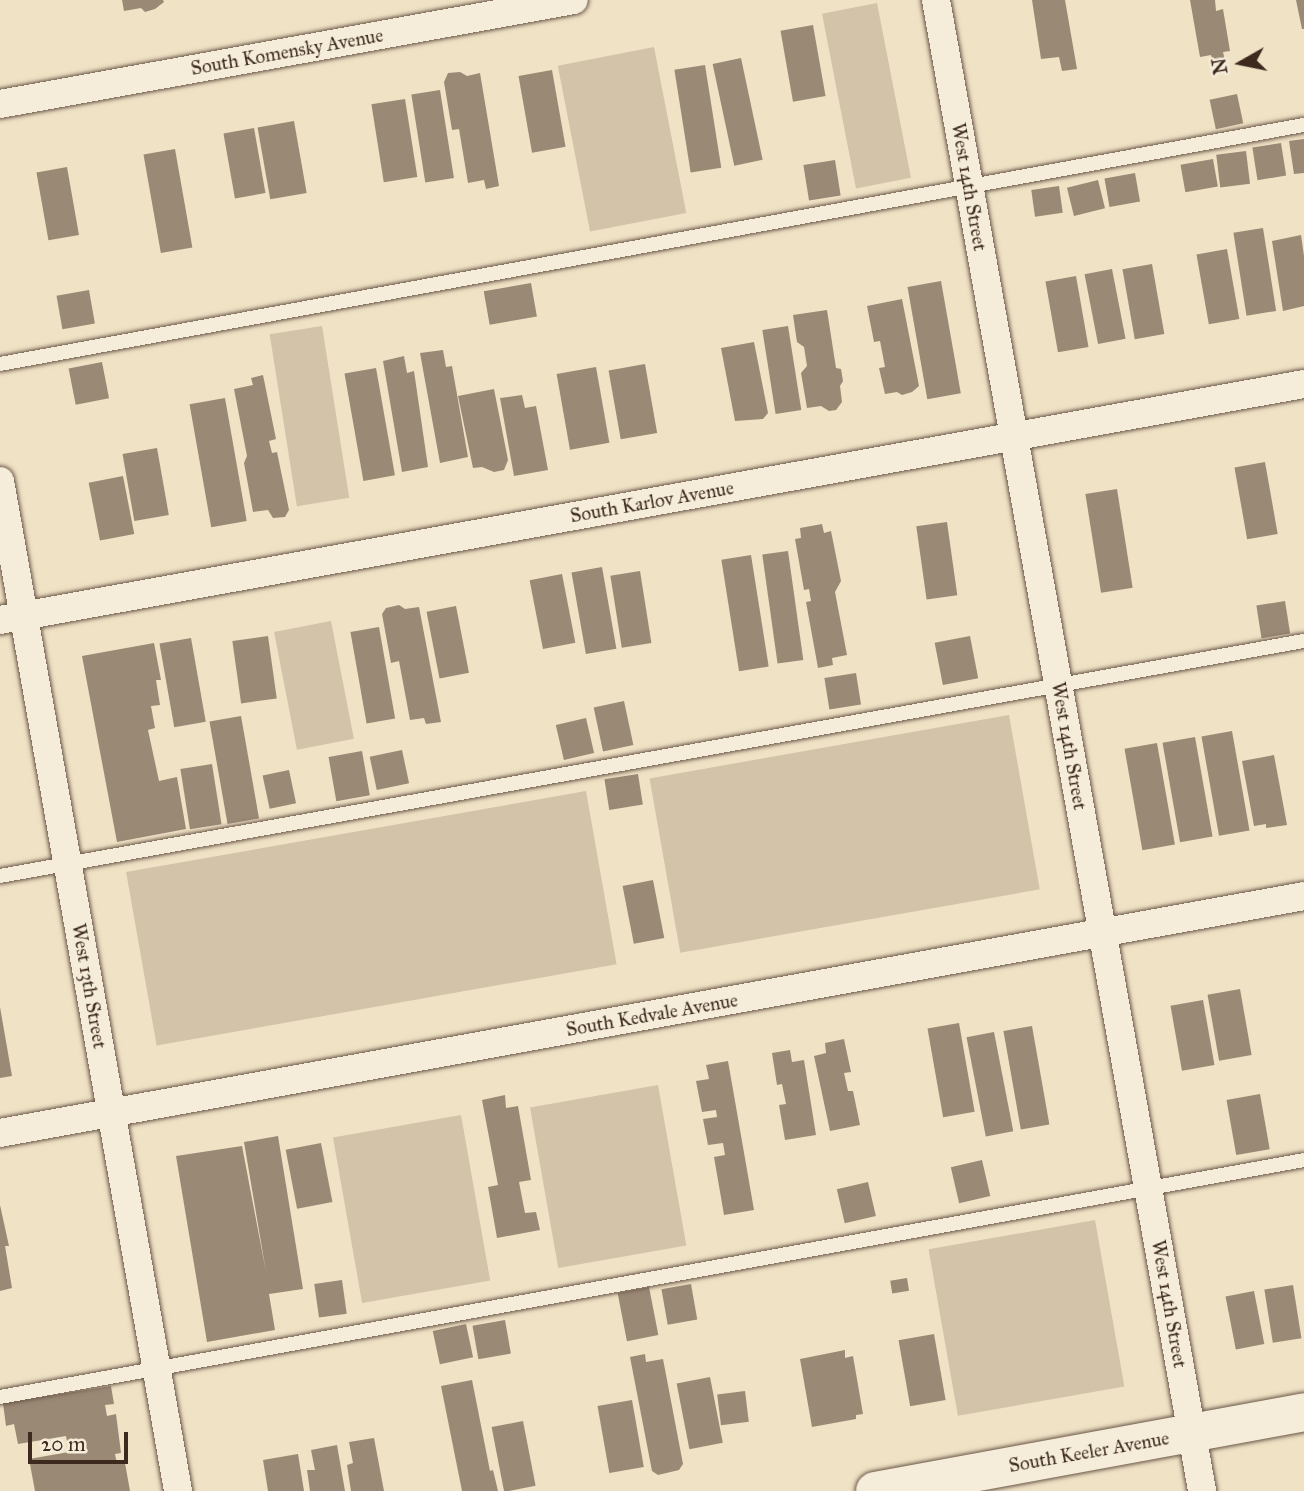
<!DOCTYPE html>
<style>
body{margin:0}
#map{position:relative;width:1304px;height:1491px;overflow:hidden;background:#f0e2c5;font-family:"IM FELL Great Primer",serif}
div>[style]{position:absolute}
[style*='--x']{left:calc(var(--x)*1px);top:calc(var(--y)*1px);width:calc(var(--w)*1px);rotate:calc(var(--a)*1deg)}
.green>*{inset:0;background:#d2c3a9;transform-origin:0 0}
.building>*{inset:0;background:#9a8975;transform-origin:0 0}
.roads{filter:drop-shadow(0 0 2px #6a5748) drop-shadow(0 0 2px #6a5748)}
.lane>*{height:14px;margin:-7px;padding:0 7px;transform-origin:7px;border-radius:7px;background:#f5ecd9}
.street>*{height:28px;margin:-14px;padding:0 14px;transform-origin:14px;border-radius:14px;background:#f5ecd9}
.secondary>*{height:38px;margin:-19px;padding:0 19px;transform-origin:19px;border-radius:19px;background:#f5ecd9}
span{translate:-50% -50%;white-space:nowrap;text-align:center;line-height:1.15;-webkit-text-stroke:5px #f5ecd9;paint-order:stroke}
.street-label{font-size:19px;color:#3d291e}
.north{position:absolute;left:1206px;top:28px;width:70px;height:70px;-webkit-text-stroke:5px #f5ecd9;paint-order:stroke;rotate:261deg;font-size:19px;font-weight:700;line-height:28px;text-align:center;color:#3d291e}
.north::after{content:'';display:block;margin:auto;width:24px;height:32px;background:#3d291e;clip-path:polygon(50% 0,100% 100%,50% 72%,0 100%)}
.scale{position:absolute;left:28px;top:1432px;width:100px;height:32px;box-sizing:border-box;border:4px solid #3d291e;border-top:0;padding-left:9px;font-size:21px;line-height:24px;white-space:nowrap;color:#3d291e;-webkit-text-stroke:5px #f5ecd9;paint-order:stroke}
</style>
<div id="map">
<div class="green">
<i style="left:877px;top:3px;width:178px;height:56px;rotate:79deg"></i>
<i style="left:654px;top:47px;width:169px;height:98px;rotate:79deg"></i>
<i style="left:322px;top:326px;width:174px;height:53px;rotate:81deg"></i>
<i style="left:331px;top:621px;width:120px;height:58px;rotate:79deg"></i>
<i style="left:1009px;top:715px;width:177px;height:365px;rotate:80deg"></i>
<i style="left:586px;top:791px;width:176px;height:467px;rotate:80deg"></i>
<i style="left:658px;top:1085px;width:163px;height:130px;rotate:80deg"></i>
<i style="left:461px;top:1115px;width:168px;height:130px;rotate:80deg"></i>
<i style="left:1095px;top:1220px;width:169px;height:169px;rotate:80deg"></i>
</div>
<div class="building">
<i style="clip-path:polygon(122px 0,163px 0,164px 2px,155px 9px,145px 12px,141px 8px,124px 11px)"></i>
<i style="clip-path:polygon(1032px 0,1065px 0,1077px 69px,1062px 71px,1059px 57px,1041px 59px)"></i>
<i style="clip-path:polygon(1190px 0,1215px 0,1216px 11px,1223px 9px,1230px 51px,1223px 52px,1225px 61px,1213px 63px,1211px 55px,1200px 57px)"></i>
<i style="clip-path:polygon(1296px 0,1304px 0,1304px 29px,1302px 29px)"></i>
<i style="left:813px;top:25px;width:72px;height:33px;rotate:80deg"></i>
<i style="left:741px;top:58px;width:104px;height:29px;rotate:78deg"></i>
<i style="left:705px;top:65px;width:104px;height:31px;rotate:81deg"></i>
<i style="left:552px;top:70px;width:78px;height:34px;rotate:80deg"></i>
<i style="clip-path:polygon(460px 72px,467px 76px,480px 73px,499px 186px,486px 189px,484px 180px,468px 183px,459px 129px,452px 130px,444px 82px,448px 73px)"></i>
<i style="left:440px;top:90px;width:89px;height:29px;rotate:81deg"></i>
<i style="left:1237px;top:94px;width:30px;height:28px;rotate:78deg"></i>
<i style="left:405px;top:99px;width:79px;height:34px;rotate:81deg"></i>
<i style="left:294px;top:121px;width:73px;height:37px;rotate:80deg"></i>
<i style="left:254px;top:128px;width:66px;height:31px;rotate:80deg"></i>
<i style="clip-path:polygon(1304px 139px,1304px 173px,1294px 174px,1289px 141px)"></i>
<i style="left:1281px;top:143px;width:33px;height:29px;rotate:81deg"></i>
<i style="left:175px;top:149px;width:100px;height:32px;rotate:80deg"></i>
<i style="left:1246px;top:151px;width:33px;height:30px;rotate:83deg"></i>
<i style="left:1213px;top:159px;width:28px;height:33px;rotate:80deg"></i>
<i style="left:835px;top:160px;width:36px;height:32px;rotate:81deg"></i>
<i style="left:67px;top:167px;width:69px;height:31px;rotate:80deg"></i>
<i style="left:1135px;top:173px;width:29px;height:31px;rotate:80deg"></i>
<i style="left:1098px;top:180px;width:29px;height:32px;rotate:76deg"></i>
<i style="left:1059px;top:186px;width:27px;height:28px;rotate:82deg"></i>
<i style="left:1263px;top:228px;width:84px;height:30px;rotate:81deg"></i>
<i style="clip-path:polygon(1301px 235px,1304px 256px,1304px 306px,1283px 311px,1272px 241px)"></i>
<i style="left:1227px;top:249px;width:71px;height:31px;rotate:80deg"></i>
<i style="left:1152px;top:264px;width:71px;height:30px;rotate:80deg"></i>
<i style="left:1112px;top:269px;width:71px;height:28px;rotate:79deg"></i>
<i style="left:1076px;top:276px;width:72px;height:31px;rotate:80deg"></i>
<i style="left:941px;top:281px;width:114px;height:34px;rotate:80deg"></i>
<i style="left:531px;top:283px;width:34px;height:48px;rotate:80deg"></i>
<i style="left:89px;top:290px;width:34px;height:33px;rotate:80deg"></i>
<i style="clip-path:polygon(902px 299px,919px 386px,912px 392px,902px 395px,897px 392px,885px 394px,879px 368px,885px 367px,880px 341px,874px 342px,867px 306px)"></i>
<i style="clip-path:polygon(827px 310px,836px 368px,841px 369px,843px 381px,840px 386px,842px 402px,836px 410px,829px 411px,821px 406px,807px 408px,801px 373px,807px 366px,804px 347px,797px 342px,793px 315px)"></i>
<i style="left:788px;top:326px;width:85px;height:26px;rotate:81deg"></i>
<i style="clip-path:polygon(754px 342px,768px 413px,763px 419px,735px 421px,721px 348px)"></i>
<i style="clip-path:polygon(443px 350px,446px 367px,452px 366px,468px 457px,440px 463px,420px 353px)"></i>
<i style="clip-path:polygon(404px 356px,407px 373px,414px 371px,428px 467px,402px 472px,383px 361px)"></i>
<i style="left:102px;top:362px;width:37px;height:34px;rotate:79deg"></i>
<i style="left:645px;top:364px;width:70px;height:37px;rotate:80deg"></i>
<i style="left:596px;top:367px;width:77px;height:40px;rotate:80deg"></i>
<i style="left:376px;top:368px;width:109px;height:32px;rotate:80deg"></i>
<i style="clip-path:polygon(263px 375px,276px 439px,269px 441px,272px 453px,277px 452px,289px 510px,285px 517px,273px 518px,268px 510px,253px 512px,244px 463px,247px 456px,234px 389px,253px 385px,251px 378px)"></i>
<i style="clip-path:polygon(494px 389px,508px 460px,504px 470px,494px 472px,482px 467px,473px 468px,458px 396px)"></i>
<i style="clip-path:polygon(522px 395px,525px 408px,536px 406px,548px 470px,514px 476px,500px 398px)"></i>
<i style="left:225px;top:398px;width:125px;height:36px;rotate:80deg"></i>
<i style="left:157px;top:448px;width:68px;height:35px;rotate:80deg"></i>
<i style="left:1265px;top:462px;width:73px;height:31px;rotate:80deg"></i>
<i style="left:123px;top:476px;width:59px;height:35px;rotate:79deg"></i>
<i style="left:1117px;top:489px;width:100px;height:32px;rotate:81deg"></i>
<i style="left:947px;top:522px;width:74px;height:31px;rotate:82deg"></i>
<i style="clip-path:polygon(822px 524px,824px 533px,831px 531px,841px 581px,835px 592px,847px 655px,832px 658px,833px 665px,818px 668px,806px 602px,811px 601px,809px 589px,804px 590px,795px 539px,801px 538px,800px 528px)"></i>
<i style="left:788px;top:551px;width:110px;height:26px;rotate:82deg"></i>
<i style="left:751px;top:555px;width:113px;height:30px;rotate:81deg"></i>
<i style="left:602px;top:567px;width:83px;height:31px;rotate:80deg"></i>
<i style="left:640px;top:571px;width:73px;height:30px;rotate:81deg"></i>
<i style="left:562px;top:574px;width:70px;height:33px;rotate:79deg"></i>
<i style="left:1285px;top:601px;width:33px;height:29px;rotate:81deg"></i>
<i style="clip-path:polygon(399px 605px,405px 609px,419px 607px,441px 722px,426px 724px,424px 718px,410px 720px,399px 661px,391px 663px,382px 614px,386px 608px)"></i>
<i style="left:456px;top:606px;width:68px;height:30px;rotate:79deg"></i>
<i style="left:379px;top:627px;width:93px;height:29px;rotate:80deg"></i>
<i style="left:268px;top:636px;width:63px;height:36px;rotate:82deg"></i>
<i style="left:970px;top:636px;width:43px;height:36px;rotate:79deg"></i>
<i style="left:191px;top:638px;width:85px;height:32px;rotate:80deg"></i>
<i style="clip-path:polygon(154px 643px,161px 680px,156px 680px,160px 705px,151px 706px,155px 728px,148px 730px,159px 781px,177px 777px,186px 829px,117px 842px,82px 656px)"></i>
<i style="left:856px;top:673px;width:32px;height:32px;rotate:81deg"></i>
<i style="left:624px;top:701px;width:45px;height:31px;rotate:78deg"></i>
<i style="left:241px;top:716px;width:104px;height:32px;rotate:80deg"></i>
<i style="left:586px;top:718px;width:36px;height:31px;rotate:77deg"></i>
<i style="left:1232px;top:731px;width:101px;height:31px;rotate:80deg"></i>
<i style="left:1195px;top:737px;width:101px;height:33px;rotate:80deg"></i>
<i style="left:1157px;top:743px;width:103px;height:33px;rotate:80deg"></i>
<i style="left:402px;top:750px;width:34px;height:33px;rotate:78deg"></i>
<i style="left:362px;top:751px;width:45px;height:34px;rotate:80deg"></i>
<i style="clip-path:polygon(1274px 755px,1287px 825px,1266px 828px,1266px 824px,1254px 826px,1242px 761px)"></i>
<i style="left:212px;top:764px;width:61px;height:32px;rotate:81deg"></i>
<i style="left:289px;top:770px;width:34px;height:27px;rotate:78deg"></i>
<i style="left:638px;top:774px;width:31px;height:34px;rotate:81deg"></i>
<i style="left:653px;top:880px;width:59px;height:31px;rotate:79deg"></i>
<i style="left:1240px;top:989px;width:67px;height:33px;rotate:80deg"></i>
<i style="left:1203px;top:1000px;width:66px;height:33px;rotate:80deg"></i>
<i style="clip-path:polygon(0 1007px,12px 1076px,0 1078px)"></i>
<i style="left:959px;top:1023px;width:90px;height:32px;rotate:80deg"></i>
<i style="left:1032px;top:1026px;width:100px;height:29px;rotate:80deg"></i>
<i style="left:994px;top:1032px;width:101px;height:28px;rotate:79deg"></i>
<i style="clip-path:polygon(844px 1039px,851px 1072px,844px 1073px,848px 1091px,853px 1091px,860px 1125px,830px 1131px,814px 1056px,826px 1053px,825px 1043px)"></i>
<i style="clip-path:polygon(790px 1050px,792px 1062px,804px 1060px,816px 1135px,785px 1140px,779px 1105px,786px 1104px,782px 1084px,777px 1085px,772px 1053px)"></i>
<i style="clip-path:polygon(728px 1061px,754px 1210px,724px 1215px,714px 1157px,725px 1155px,723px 1143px,708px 1145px,703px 1119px,717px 1117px,716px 1110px,702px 1112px,696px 1081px,709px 1079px,706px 1065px)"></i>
<i style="left:1260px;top:1094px;width:56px;height:34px;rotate:80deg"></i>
<i style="clip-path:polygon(505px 1095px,506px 1108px,518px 1106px,531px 1180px,519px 1182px,525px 1213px,536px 1212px,540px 1230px,497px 1238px,488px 1187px,498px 1185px,482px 1100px)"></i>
<i style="clip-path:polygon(278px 1136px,303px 1289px,269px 1294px,275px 1330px,207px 1342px,176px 1156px,242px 1146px,266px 1272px,244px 1142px)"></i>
<i style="left:321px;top:1143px;width:60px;height:36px;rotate:79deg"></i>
<i style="left:982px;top:1160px;width:37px;height:32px;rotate:77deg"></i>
<i style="left:868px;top:1182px;width:35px;height:32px;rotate:77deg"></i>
<i style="clip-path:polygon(0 1205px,9px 1246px,5px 1246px,12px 1288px,0 1291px)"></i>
<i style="left:907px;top:1278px;width:13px;height:17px;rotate:81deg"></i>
<i style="left:342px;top:1280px;width:34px;height:28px;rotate:82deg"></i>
<i style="left:691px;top:1284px;width:36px;height:30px;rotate:80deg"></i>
<i style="left:1293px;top:1285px;width:54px;height:29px;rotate:81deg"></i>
<i style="left:649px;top:1287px;width:49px;height:32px;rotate:79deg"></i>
<i style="left:1254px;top:1291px;width:54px;height:29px;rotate:79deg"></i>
<i style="left:505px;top:1320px;width:34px;height:33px;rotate:80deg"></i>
<i style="left:466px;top:1324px;width:34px;height:34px;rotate:78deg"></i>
<i style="left:934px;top:1334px;width:67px;height:36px;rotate:80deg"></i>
<i style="clip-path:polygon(845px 1350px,845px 1358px,853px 1356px,863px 1414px,856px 1415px,856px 1419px,812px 1427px,800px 1359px)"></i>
<i style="clip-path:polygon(645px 1354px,646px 1362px,663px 1359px,683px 1464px,679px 1470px,658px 1475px,652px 1471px,630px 1357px)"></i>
<i style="left:710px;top:1377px;width:67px;height:34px;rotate:79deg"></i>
<i style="clip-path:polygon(472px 1380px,490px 1471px,493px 1470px,498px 1491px,462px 1491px,441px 1386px)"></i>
<i style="clip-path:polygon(111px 1386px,114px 1404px,105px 1405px,107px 1416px,116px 1414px,121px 1453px,115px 1454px,117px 1464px,125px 1463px,130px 1491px,35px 1491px,29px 1459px,69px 1452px,66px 1436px,18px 1444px,14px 1424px,6px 1426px,3px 1403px)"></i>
<i style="left:745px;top:1391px;width:31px;height:28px;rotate:83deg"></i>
<i style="left:632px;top:1400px;width:68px;height:35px;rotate:80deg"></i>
<i style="left:523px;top:1421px;width:66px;height:32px;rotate:79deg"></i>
<i style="clip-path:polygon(374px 1438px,384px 1491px,351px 1491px,347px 1465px,353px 1463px,349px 1442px)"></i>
<i style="clip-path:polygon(337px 1445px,345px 1491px,310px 1491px,307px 1470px,315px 1470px,311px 1450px)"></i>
<i style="clip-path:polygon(298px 1454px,304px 1491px,268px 1491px,263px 1460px)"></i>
</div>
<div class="roads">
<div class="lane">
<i style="--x:0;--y:364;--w:1326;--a:-10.39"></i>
<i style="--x:0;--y:876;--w:1325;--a:-10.22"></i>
<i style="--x:0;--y:1397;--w:1325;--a:-10.3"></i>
</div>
<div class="street">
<i style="--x:936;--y:0;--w:1515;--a:79.88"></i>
<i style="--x:0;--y:104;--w:583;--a:-10.27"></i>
<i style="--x:0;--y:481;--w:1026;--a:80"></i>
<i style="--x:0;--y:620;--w:1325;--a:-10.26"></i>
<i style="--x:0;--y:1133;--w:1325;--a:-10.3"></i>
</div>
<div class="secondary">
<i style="--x:875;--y:1491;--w:436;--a:-10.4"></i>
</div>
</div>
<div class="street-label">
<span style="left:287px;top:52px;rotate:-10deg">South Komensky Avenue</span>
<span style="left:969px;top:187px;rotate:80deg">West 14th Street</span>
<span style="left:652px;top:502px;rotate:-10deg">South Karlov Avenue</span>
<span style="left:1069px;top:746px;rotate:80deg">West 14th Street</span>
<span style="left:89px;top:986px;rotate:80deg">West 13th Street</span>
<span style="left:652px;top:1015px;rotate:-10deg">South Kedvale Avenue</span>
<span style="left:1169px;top:1304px;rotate:80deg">West 14th Street</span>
<span style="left:1089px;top:1452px;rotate:-10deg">South Keeler Avenue</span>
</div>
<div class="north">N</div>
<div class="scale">20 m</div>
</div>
